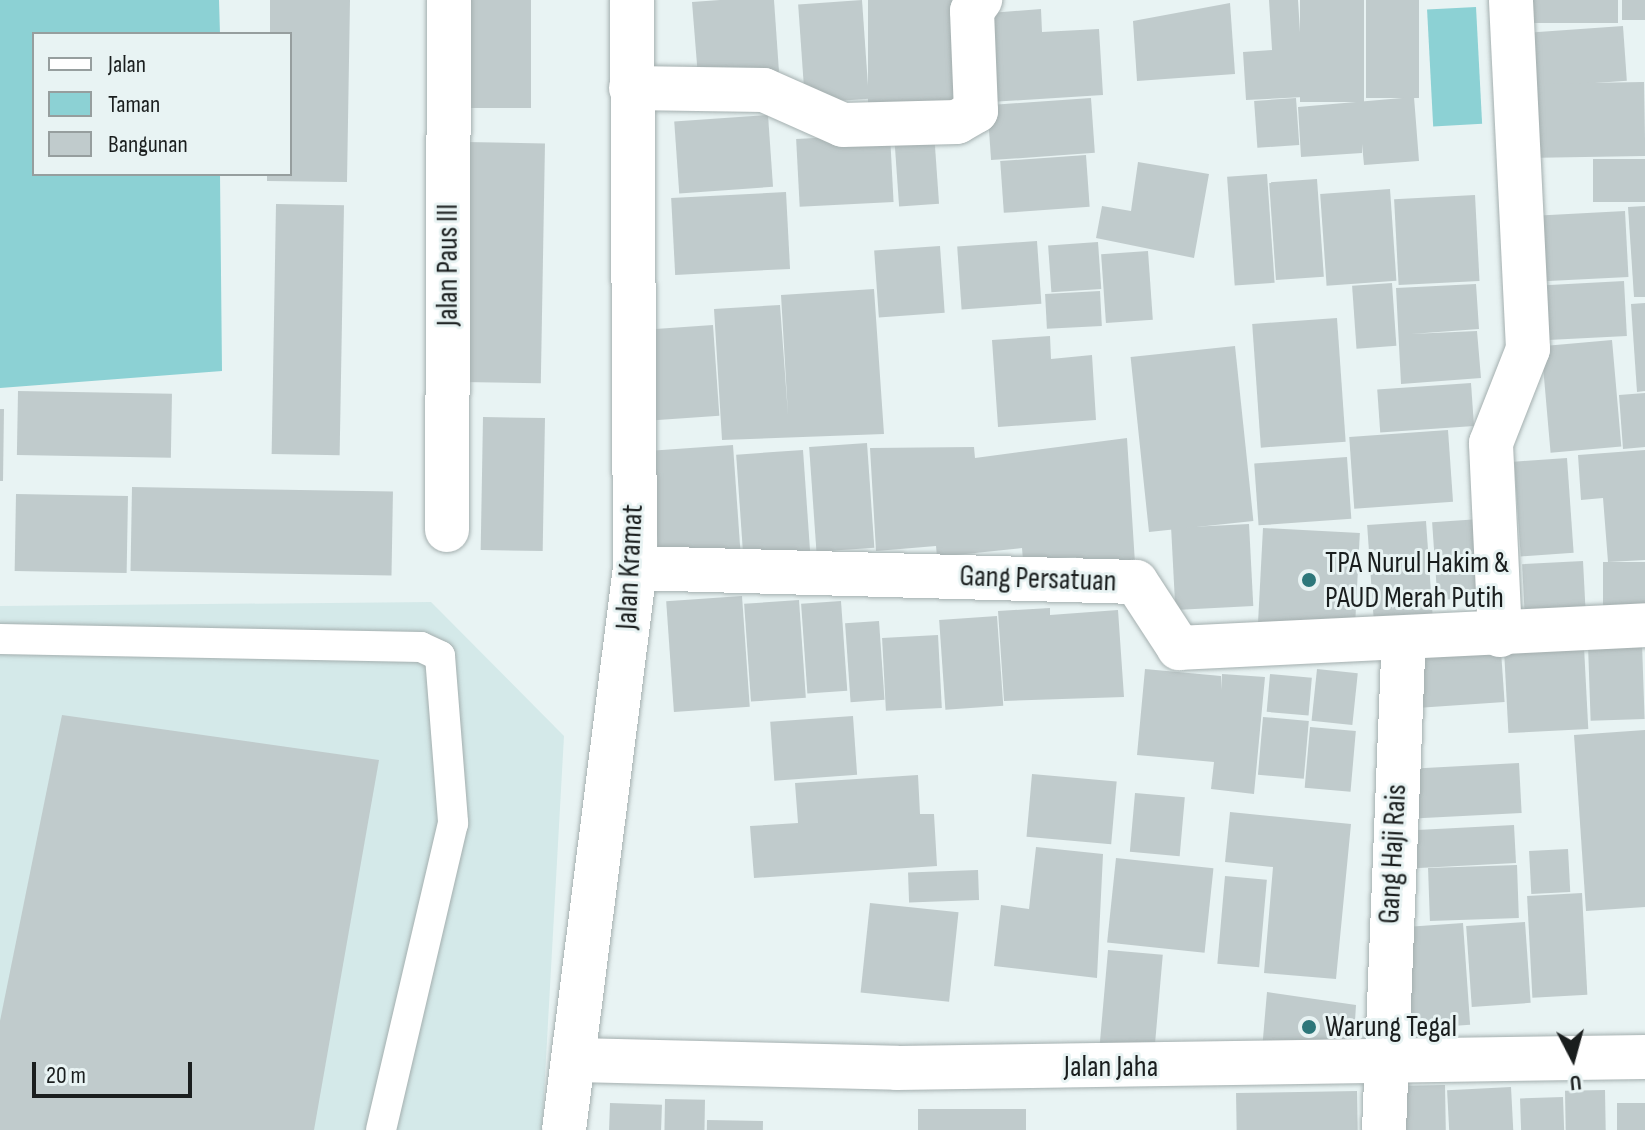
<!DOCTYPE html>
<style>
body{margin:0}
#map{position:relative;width:1645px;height:1130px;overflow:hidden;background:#e8f3f3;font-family:"Sofia Sans Condensed",sans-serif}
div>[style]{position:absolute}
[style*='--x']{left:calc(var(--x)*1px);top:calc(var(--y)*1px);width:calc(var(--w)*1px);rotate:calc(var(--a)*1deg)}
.built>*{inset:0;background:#d4e9e9}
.green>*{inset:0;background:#8cd1d4;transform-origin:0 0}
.building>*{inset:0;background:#c0cbcc;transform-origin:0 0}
.roads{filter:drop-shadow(0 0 2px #a4afaf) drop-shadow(0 0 2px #a4afaf)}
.service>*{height:30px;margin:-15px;padding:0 15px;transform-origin:15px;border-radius:15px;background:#fff}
.minor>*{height:44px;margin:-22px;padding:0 22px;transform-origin:22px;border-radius:22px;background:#fff}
.dots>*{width:22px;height:22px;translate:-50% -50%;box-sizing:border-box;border:4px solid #e8f3f3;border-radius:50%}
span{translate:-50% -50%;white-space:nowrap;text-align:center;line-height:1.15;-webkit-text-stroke:6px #e8f3f3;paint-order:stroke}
.street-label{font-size:30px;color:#1a1e1e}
.poi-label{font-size:30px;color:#1a1e1e}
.left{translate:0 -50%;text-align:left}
.legend{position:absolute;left:32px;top:32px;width:260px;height:144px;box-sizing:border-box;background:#e8f3f3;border:2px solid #969e9e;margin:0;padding:10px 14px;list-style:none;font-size:24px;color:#1a1e1e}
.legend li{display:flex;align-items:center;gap:16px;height:40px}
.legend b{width:40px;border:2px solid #969e9e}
.north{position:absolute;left:1533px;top:1018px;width:80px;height:80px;-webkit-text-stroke:6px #e8f3f3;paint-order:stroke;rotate:174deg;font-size:22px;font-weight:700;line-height:32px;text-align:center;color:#1a1e1e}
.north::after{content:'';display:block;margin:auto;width:28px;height:36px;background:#1a1e1e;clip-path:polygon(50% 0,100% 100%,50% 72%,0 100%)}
.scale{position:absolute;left:32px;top:1062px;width:160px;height:36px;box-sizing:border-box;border:4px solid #1a1e1e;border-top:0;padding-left:10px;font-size:24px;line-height:28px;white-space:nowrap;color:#1a1e1e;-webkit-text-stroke:6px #e8f3f3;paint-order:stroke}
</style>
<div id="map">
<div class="built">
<i style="clip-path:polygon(431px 602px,564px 736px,542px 1130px,0 1130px,0 606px)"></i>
</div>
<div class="green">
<i style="clip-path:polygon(0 0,219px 0,220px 34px,34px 34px,34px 174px,220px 174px,222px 371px,0 388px)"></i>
<i style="left:1476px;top:7px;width:117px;height:49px;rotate:87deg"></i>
</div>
<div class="building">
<i style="clip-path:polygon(270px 0,350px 0,347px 182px,267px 181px,267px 174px,290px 174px,290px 34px,270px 34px)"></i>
<i style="left:462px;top:0;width:69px;height:108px"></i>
<i style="clip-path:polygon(720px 0,774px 0,779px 72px,698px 77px,692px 2px)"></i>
<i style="left:862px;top:0;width:99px;height:64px;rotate:86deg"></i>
<i style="left:868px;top:0;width:85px;height:110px"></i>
<i style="clip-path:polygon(1269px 0,1298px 0,1304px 97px,1246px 100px,1243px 52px,1272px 50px)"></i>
<i style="left:1300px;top:0;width:64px;height:102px"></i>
<i style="left:1366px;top:0;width:53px;height:98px"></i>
<i style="left:1520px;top:0;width:98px;height:23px"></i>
<i style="left:1622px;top:0;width:23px;height:20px"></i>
<i style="clip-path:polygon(1230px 3px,1235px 74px,1137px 81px,1133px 21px)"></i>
<i style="clip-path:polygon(1041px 9px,1042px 32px,1099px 29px,1103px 95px,990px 102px,990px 13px)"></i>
<i style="left:1623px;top:26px;width:55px;height:104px;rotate:86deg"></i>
<i style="left:1644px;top:82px;width:74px;height:121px;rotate:89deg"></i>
<i style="clip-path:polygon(1414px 97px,1419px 161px,1364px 165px,1362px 144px,1362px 153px,1301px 157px,1298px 107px)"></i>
<i style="left:1091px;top:98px;width:55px;height:104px;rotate:86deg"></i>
<i style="left:1296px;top:98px;width:47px;height:42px;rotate:86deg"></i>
<i style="left:768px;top:115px;width:72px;height:94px;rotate:86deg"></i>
<i style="left:934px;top:132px;width:72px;height:40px;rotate:86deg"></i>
<i style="left:890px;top:134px;width:68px;height:94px;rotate:87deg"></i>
<i style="left:466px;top:142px;width:79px;height:240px;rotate:1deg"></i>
<i style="left:1086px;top:155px;width:52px;height:86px;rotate:86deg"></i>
<i style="left:1645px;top:159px;width:43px;height:52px;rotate:90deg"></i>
<i style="clip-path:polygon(1138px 162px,1209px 174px,1194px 258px,1096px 238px,1102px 206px,1131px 211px)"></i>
<i style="left:1267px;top:174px;width:109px;height:40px;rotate:86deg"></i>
<i style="left:1317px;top:179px;width:98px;height:48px;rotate:86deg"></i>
<i style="left:1390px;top:189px;width:92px;height:70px;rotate:86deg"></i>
<i style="left:786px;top:192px;width:77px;height:115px;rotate:87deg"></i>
<i style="left:1475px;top:195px;width:86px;height:81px;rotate:87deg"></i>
<i style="left:276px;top:204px;width:68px;height:250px;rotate:1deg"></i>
<i style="clip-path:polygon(1645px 206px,1645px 297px,1634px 297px,1628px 207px)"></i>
<i style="left:1625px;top:211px;width:66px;height:90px;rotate:87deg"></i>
<i style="left:1037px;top:241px;width:63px;height:80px;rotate:86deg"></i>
<i style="left:1098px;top:242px;width:47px;height:50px;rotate:86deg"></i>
<i style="left:940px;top:246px;width:67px;height:66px;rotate:86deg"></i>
<i style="left:1148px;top:251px;width:69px;height:47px;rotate:86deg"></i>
<i style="left:1624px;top:281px;width:55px;height:84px;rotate:87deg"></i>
<i style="left:1392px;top:283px;width:63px;height:40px;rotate:86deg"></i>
<i style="clip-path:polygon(1476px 284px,1479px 329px,1411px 334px,1477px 331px,1481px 378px,1401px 384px,1396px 288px)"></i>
<i style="clip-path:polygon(874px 289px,884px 434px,722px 440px,714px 309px,780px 305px,788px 415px,781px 295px)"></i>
<i style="left:1100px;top:291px;width:35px;height:55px;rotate:87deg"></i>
<i style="clip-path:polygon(1645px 303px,1645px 391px,1637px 392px,1631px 304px)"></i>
<i style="left:1337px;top:318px;width:124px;height:85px;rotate:86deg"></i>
<i style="left:713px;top:325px;width:91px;height:76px;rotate:86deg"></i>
<i style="clip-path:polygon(1050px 336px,1051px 359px,1092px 355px,1096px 420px,998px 427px,992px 340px)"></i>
<i style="left:1612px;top:340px;width:107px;height:71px;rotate:85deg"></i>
<i style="left:1235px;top:346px;width:176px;height:105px;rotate:84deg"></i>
<i style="left:1471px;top:383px;width:43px;height:94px;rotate:86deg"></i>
<i style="left:18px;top:391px;width:154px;height:64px;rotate:1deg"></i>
<i style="clip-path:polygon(1645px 393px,1645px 447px,1623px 449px,1619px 395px)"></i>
<i style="clip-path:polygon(0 409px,4px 409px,3px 481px,0 481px)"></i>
<i style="left:483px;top:417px;width:62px;height:133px;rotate:1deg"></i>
<i style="left:1448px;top:430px;width:72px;height:99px;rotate:86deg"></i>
<i style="clip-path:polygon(1127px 438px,1135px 563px,1077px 567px,1076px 557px,1023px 560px,1022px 548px,937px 557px,936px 546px,876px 551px,870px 448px,974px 447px,975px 458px)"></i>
<i style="left:867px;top:443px;width:105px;height:58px;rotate:86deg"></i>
<i style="left:733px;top:445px;width:107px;height:82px;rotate:86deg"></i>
<i style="left:803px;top:450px;width:108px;height:67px;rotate:86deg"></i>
<i style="clip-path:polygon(1645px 450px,1645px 560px,1608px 562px,1603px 498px,1581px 500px,1578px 455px)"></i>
<i style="left:1347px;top:457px;width:62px;height:93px;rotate:86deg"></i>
<i style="left:1567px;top:458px;width:95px;height:53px;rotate:86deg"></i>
<i style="left:132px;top:487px;width:261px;height:84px;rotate:1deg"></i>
<i style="left:16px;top:494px;width:112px;height:77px;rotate:1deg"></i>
<i style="left:1480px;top:519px;width:78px;height:48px;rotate:86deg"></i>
<i style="left:1426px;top:521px;width:93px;height:59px;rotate:86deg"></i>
<i style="left:1249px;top:524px;width:82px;height:78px;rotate:87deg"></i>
<i style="left:1263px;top:528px;width:97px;height:100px;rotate:3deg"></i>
<i style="left:1583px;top:561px;width:50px;height:61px;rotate:87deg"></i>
<i style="left:1645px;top:562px;width:58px;height:42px;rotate:90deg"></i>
<i style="left:742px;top:596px;width:111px;height:76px;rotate:86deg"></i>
<i style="left:799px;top:600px;width:98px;height:55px;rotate:86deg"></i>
<i style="left:841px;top:601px;width:90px;height:40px;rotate:86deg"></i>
<i style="clip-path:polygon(1050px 608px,1050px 615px,1118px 610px,1124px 697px,1004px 701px,998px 611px)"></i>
<i style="left:997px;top:616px;width:90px;height:58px;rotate:86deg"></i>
<i style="left:879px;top:621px;width:79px;height:34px;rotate:86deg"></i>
<i style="left:938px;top:635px;width:73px;height:56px;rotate:87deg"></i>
<i style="left:1642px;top:644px;width:75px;height:54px;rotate:88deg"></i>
<i style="left:1584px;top:647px;width:82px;height:80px;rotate:87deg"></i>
<i style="left:1501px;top:651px;width:51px;height:92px;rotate:86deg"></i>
<i style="clip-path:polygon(1145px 669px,1221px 676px,1221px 690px,1222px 674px,1265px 677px,1254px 794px,1211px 789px,1214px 762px,1137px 755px)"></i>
<i style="left:1317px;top:669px;width:41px;height:52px;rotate:6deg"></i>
<i style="left:1270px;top:674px;width:42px;height:38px;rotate:5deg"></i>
<i style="clip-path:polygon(62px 715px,379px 760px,314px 1130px,0 1130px,0 1021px)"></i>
<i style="left:853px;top:716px;width:59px;height:83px;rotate:86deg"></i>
<i style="left:1263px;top:717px;width:46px;height:58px;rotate:5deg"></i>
<i style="left:1310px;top:727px;width:46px;height:61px;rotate:5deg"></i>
<i style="clip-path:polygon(1645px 730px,1645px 907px,1586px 911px,1574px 735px)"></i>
<i style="left:1519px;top:763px;width:50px;height:113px;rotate:87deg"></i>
<i style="left:1032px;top:774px;width:85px;height:63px;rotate:5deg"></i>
<i style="clip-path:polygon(918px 775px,920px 814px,934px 814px,937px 866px,754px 878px,750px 826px,798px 823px,795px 783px)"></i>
<i style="left:1135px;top:793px;width:50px;height:59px;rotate:5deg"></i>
<i style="clip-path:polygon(1230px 812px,1351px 824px,1336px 979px,1264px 973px,1273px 867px,1225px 862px)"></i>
<i style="left:1514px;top:825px;width:38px;height:102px;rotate:87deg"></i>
<i style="clip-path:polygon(1036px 847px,1103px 854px,1097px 978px,994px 966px,1001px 905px,1029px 909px)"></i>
<i style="left:1568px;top:849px;width:43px;height:39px;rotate:87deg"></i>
<i style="left:1116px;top:858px;width:98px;height:85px;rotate:6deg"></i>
<i style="left:1517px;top:865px;width:53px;height:89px;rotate:88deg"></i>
<i style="left:978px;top:870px;width:30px;height:70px;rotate:88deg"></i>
<i style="left:1225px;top:876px;width:42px;height:88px;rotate:5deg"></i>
<i style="left:1582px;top:893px;width:102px;height:55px;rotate:87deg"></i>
<i style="left:870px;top:903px;width:89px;height:90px;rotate:6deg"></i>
<i style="left:1525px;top:922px;width:81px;height:59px;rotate:86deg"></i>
<i style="left:1463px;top:923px;width:102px;height:61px;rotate:86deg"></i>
<i style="left:1108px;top:950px;width:55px;height:94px;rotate:5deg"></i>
<i style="clip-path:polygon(1267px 992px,1356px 1005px,1353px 1054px,1262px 1050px)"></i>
<i style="left:1445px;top:1085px;width:45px;height:52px;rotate:89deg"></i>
<i style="left:1511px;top:1087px;width:43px;height:64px;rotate:87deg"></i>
<i style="left:1605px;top:1090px;width:40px;height:40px;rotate:89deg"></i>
<i style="left:1357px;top:1091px;width:39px;height:121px;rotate:89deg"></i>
<i style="left:1563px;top:1097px;width:33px;height:43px;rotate:88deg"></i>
<i style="left:665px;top:1099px;width:40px;height:31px;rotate:1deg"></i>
<i style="left:610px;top:1103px;width:52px;height:27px;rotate:2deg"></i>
<i style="left:1645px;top:1103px;width:27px;height:28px;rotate:90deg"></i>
<i style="left:918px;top:1109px;width:108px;height:21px"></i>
<i style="left:707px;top:1120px;width:56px;height:10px;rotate:1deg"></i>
</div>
<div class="roads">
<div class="service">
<i style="--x:0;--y:639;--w:421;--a:1.1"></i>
<i style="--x:421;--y:647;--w:21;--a:25"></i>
<i style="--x:440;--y:656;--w:168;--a:85.5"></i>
<i style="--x:453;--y:823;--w:315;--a:103.2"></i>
</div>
<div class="minor">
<i style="--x:631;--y:88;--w:133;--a:0.9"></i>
<i style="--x:764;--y:90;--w:86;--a:23.9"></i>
<i style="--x:843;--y:125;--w:114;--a:-1.5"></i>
<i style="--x:957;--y:122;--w:22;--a:-30"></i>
<i style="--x:976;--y:111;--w:100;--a:-92.3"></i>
<i style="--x:972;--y:11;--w:14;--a:-54"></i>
<i style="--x:447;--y:530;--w:530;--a:-89.78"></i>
<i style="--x:635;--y:568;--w:501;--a:1.6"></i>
<i style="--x:1136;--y:582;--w:79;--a:56.9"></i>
<i style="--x:1179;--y:648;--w:467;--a:-2.8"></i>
<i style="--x:1500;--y:635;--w:192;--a:-92.7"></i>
<i style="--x:1491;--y:443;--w:101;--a:-68.5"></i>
<i style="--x:1528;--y:349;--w:349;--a:-92.8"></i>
<i style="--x:576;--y:1060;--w:321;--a:1.4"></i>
<i style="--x:897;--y:1068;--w:748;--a:-0.84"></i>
<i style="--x:564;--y:1130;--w:566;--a:-82.8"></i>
<i style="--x:635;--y:568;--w:568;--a:-90.3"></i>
<i style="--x:1384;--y:1130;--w:488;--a:-87.7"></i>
</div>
</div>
<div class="dots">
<i style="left:1309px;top:580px;background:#2d777a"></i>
<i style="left:1309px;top:1027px;background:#2d777a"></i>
</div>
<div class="street-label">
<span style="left:448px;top:265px;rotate:-90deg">Jalan Paus III</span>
<span style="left:630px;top:567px;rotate:-87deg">Jalan Kramat</span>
<span style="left:1038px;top:579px;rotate:2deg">Gang Persatuan</span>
<span style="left:1393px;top:854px;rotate:-87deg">Gang Haji Rais</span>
<span style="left:1111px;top:1067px">Jalan Jaha</span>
</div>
<div class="poi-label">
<span class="left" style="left:1325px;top:580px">TPA Nurul Hakim &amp;<br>PAUD Merah Putih</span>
<span class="left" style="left:1325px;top:1027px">Warung Tegal</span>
</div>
<ul class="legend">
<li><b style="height:10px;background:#fff"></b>Jalan</li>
<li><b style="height:22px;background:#8cd1d4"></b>Taman</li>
<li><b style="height:22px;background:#c0cbcc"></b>Bangunan</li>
</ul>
<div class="north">U</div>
<div class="scale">20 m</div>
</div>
